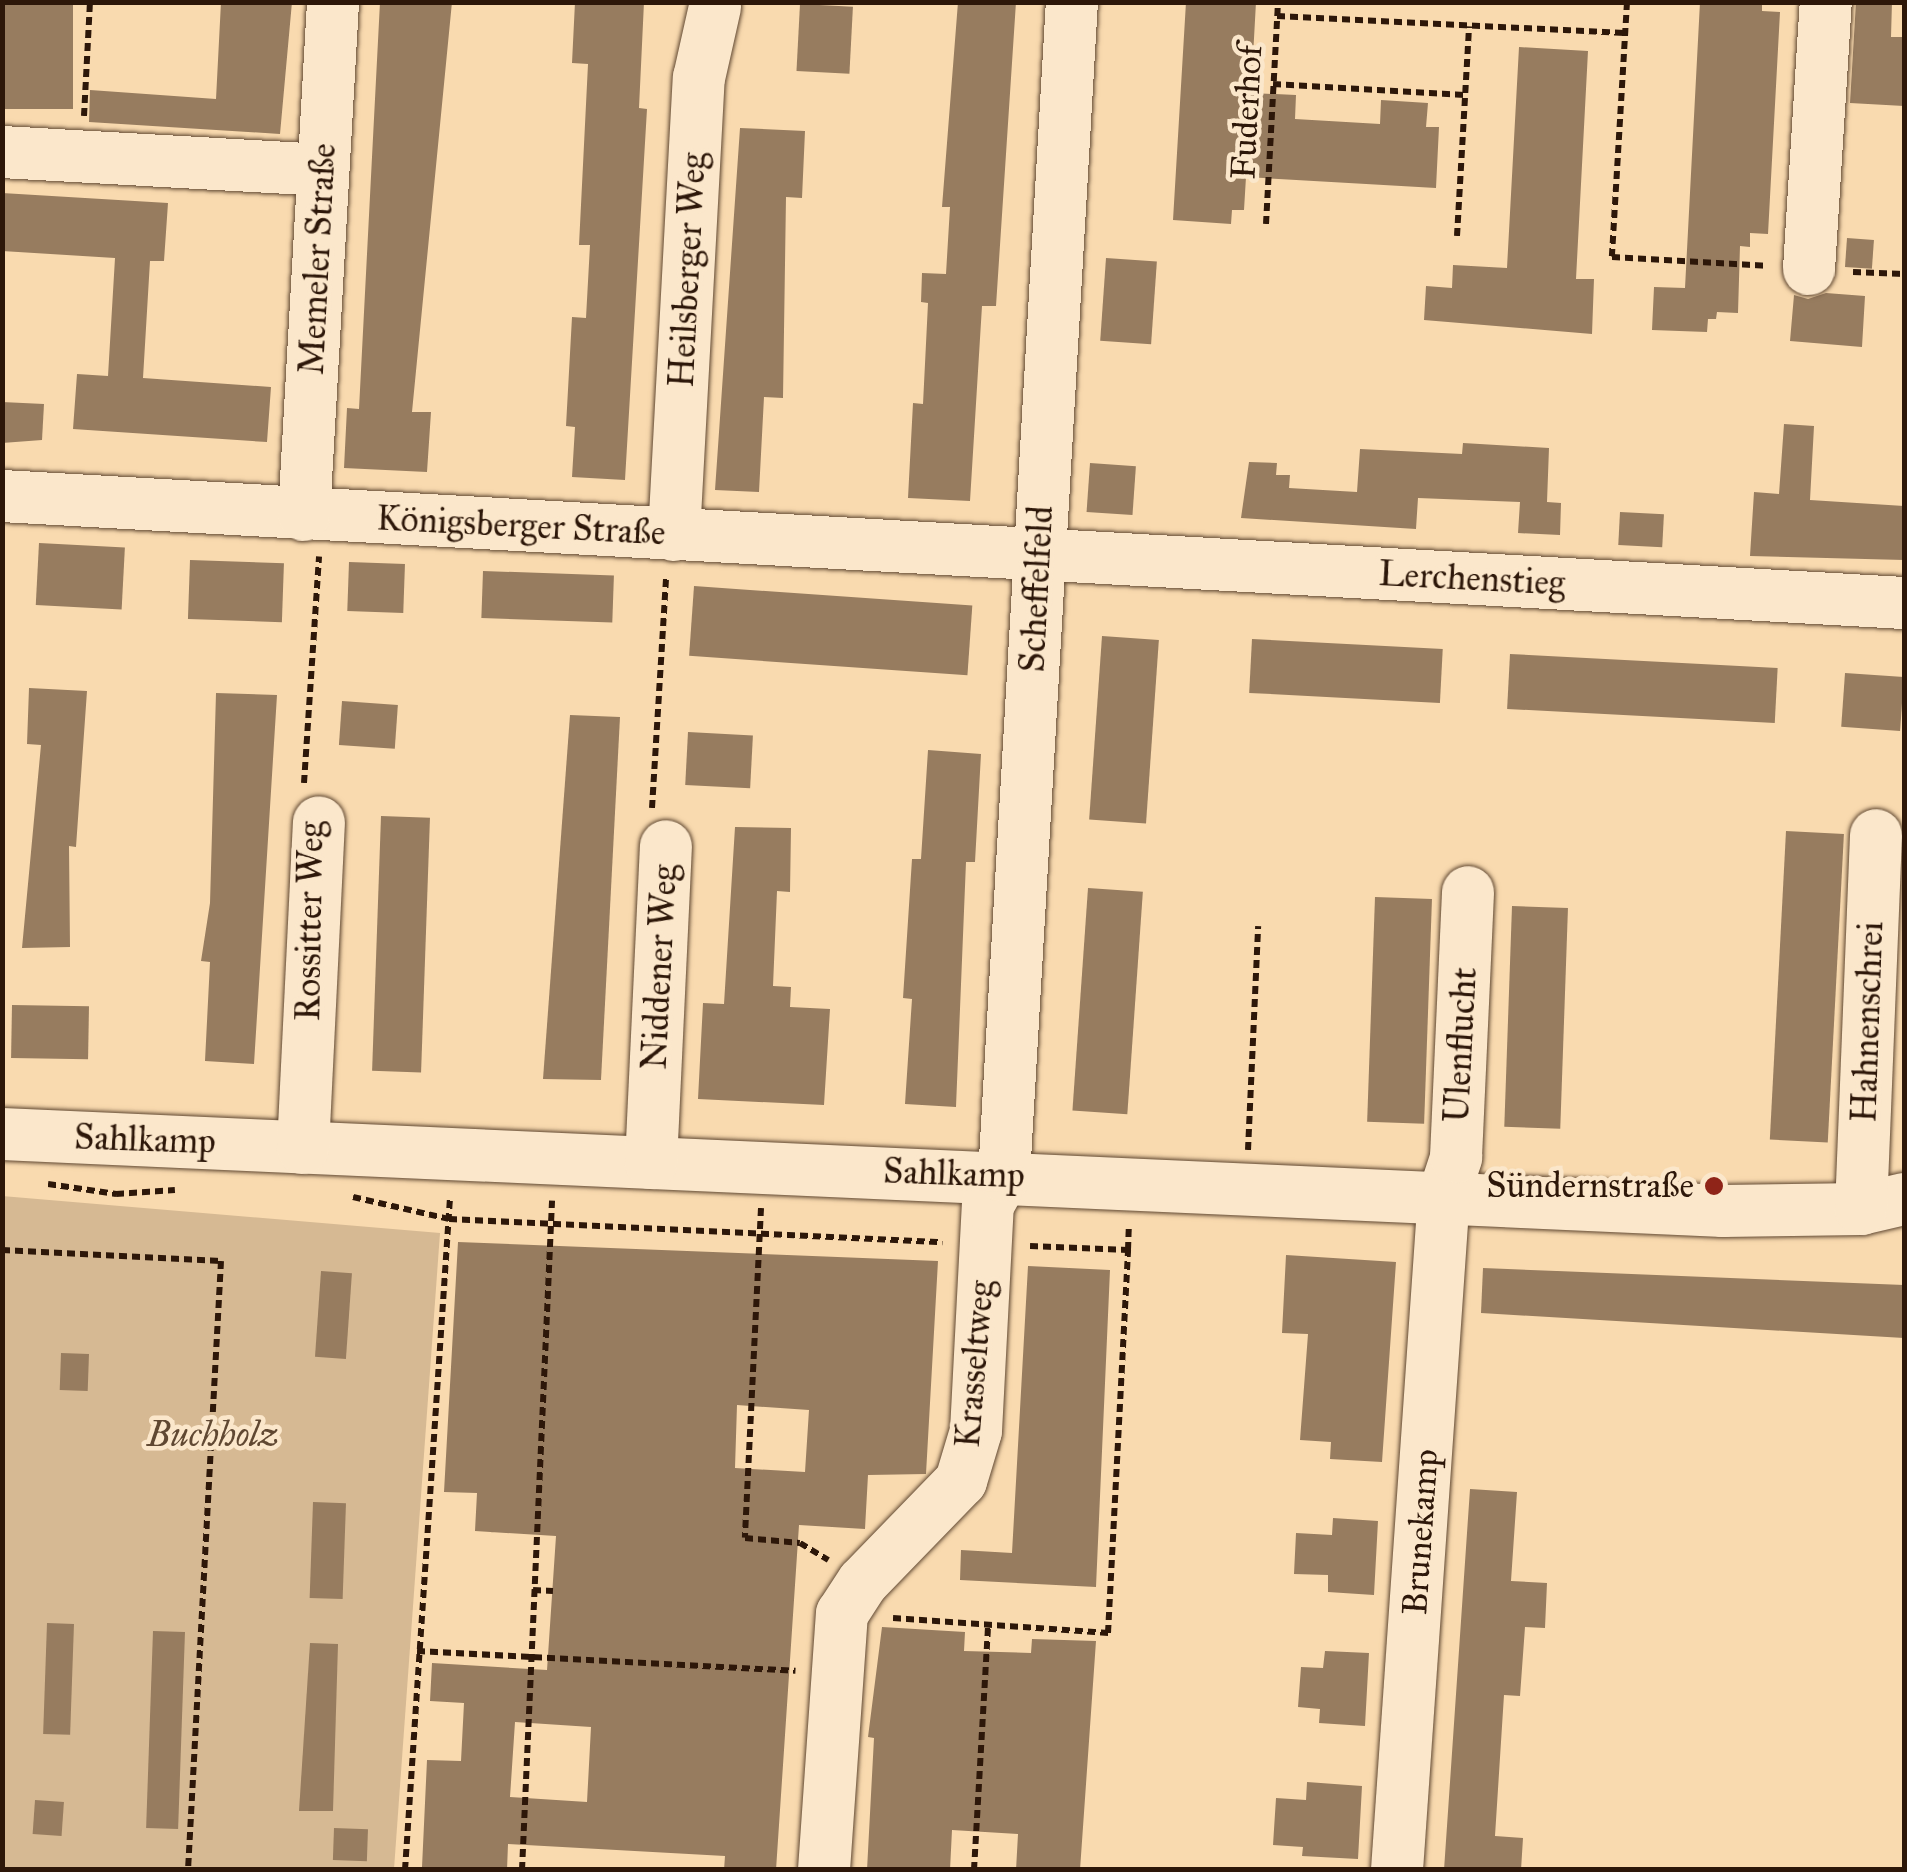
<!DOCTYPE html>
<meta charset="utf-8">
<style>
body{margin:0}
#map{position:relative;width:1907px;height:1872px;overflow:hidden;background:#f9daaf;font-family:"IM FELL Great Primer",serif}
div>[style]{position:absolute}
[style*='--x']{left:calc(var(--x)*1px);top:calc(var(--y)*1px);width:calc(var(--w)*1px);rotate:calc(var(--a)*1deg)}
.green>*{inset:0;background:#d6b993}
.building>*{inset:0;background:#977c5f;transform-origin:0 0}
.path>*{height:6px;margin-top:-3px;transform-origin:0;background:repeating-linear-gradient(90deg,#2d1709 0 8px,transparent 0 13px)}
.roads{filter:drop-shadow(0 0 2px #604832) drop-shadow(0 0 2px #604832)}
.minor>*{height:52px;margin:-26px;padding:0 26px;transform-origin:26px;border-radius:26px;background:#fbe7cb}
.dots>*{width:28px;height:28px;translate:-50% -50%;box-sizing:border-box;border:5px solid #fbe7cb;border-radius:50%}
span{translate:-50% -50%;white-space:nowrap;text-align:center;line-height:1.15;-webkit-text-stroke:9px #fbe7cb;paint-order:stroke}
.street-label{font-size:35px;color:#2d1709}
.poi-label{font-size:35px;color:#2d1709}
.right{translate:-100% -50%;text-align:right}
.park-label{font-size:35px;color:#604832;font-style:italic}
.frame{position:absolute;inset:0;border:5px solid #2d1709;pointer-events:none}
</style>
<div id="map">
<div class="green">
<i style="clip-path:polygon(2px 1196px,440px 1233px,394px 1869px,3px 1869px)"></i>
</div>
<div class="building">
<i style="left:2px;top:2px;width:71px;height:107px"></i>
<i style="clip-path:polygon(221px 2px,292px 2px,280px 134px,89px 122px,90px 90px,216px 99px)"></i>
<i style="clip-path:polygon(380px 2px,452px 2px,412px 412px,431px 412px,427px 472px,344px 468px,347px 408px,359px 409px)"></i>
<i style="clip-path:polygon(575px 2px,644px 2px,639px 108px,647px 109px,625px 480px,572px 477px,575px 427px,566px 426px,572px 317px,586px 318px,590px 245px,579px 245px,588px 64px,572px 63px)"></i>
<i style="clip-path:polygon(958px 2px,1016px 2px,996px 306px,982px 306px,970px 501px,908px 498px,913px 403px,923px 404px,928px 303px,921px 302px,922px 273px,946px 274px,950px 207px,942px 207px)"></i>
<i style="clip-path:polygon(1186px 2px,1256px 2px,1251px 93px,1296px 95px,1295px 119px,1380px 124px,1381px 100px,1428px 103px,1426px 127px,1439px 127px,1436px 188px,1246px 177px,1244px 210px,1232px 210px,1231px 224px,1173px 220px)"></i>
<i style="clip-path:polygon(1700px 2px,1762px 2px,1762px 11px,1780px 12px,1768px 234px,1750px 233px,1750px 247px,1740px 246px,1738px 313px,1717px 312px,1716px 319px,1708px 319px,1707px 332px,1652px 330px,1654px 287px,1685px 288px)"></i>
<i style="clip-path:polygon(1856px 2px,1892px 2px,1891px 37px,1904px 37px,1904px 106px,1850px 103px)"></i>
<i style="left:800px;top:4px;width:53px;height:67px;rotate:3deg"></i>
<i style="clip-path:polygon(1519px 47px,1588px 51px,1576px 279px,1594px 279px,1592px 334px,1424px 320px,1426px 286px,1452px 288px,1453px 265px,1507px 268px)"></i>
<i style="clip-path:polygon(740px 128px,805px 131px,802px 198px,786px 197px,783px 398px,764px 397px,759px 492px,715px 490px)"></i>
<i style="clip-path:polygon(2px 193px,168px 203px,164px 261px,150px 261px,143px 378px,271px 387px,267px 442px,73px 429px,77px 374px,108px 376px,115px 258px,2px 251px)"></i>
<i style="left:1847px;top:238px;width:27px;height:29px;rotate:4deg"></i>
<i style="left:1106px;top:258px;width:51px;height:83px;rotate:4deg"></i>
<i style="clip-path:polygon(1826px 293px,1865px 296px,1862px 347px,1790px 341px,1794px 295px,1808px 299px)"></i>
<i style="clip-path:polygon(2px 402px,44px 404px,42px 440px,2px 443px)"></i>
<i style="clip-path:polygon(1784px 424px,1814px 426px,1810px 500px,1904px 506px,1904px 560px,1750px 556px,1754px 492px,1779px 494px)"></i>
<i style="clip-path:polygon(1463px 443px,1549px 448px,1547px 502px,1561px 503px,1560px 535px,1518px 533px,1520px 502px,1418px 498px,1416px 529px,1241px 518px,1249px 462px,1277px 463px,1276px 475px,1290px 475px,1289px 488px,1357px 492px,1360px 449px,1462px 454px)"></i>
<i style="left:1090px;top:463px;width:46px;height:49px;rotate:4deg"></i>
<i style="left:1620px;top:512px;width:44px;height:33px;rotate:3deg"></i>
<i style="left:39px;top:543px;width:86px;height:62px;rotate:3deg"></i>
<i style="left:190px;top:560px;width:94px;height:59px;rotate:2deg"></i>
<i style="left:349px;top:562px;width:56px;height:49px;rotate:2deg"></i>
<i style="left:483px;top:571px;width:131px;height:47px;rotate:2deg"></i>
<i style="left:694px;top:586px;width:279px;height:70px;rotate:4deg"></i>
<i style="left:1102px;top:636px;width:57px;height:184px;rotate:4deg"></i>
<i style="left:1252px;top:639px;width:191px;height:54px;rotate:3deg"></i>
<i style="left:1510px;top:654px;width:268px;height:55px;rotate:3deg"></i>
<i style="left:1845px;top:673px;width:59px;height:54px;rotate:4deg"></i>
<i style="clip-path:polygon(29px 688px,87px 691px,76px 847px,69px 846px,70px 947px,22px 948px,41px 745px,27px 744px)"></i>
<i style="clip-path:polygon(216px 693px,277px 695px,254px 1064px,205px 1061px,210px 962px,201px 961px,210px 903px)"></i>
<i style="left:342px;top:701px;width:56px;height:44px;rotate:4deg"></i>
<i style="clip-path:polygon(570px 715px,620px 717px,601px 1080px,543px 1079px)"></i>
<i style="left:688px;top:732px;width:65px;height:53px;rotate:3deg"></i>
<i style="clip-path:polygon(928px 750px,981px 754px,975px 862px,966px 862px,956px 1107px,905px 1104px,912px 999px,903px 998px,912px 859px,921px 859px)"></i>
<i style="left:381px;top:816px;width:49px;height:255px;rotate:2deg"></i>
<i style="clip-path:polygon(735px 827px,791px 828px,790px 892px,777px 891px,773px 986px,791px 987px,790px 1007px,830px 1009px,824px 1105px,698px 1099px,703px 1003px,724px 1004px)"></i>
<i style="left:1786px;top:831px;width:58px;height:309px;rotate:3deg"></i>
<i style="left:1088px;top:888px;width:55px;height:223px;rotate:4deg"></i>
<i style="left:1375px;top:897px;width:57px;height:225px;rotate:2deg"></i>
<i style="left:1512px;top:906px;width:56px;height:221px;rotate:2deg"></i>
<i style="left:12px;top:1005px;width:77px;height:53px;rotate:1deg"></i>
<i style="clip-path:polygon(evenodd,458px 1242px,938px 1261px,926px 1474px,868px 1475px,865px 1529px,799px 1525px,776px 1870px,724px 1870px,725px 1856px,508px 1844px,507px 1870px,422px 1867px,427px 1760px,461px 1761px,464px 1703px,430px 1701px,432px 1663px,547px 1670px,556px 1536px,475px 1531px,477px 1493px,444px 1492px,458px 1242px,737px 1405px,809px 1410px,805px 1472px,735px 1468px,737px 1405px,458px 1242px,515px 1722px,591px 1727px,587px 1802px,510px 1797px,515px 1722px)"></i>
<i style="clip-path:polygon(1286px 1255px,1396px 1262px,1382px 1462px,1330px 1459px,1331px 1442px,1300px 1440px,1308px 1334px,1282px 1333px)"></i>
<i style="clip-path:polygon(1028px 1266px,1110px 1270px,1096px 1587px,960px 1580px,961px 1550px,1012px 1553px)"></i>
<i style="clip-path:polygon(1483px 1268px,1904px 1285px,1904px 1338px,1481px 1313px)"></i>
<i style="left:321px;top:1271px;width:31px;height:86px;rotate:4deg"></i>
<i style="left:61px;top:1353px;width:28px;height:37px;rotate:2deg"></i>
<i style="clip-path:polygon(1470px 1489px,1517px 1492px,1511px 1581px,1547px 1583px,1545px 1628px,1525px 1627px,1520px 1696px,1504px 1695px,1495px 1836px,1523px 1838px,1521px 1870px,1444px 1870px)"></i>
<i style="left:313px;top:1502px;width:33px;height:96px;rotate:2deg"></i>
<i style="clip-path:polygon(1333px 1518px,1378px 1521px,1374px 1595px,1328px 1592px,1328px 1575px,1294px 1574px,1296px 1533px,1332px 1535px)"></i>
<i style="left:47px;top:1623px;width:27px;height:111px;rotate:2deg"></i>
<i style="clip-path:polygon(882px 1627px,965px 1632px,964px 1651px,1031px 1653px,1032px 1639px,1096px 1641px,1080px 1870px,1016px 1870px,1018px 1834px,952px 1830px,950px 1870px,867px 1870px,874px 1738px,868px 1737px)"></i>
<i style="left:153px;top:1631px;width:32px;height:197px;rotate:2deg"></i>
<i style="clip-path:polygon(310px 1643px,338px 1644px,333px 1811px,299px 1811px)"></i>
<i style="clip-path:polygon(1325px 1651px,1369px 1653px,1365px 1726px,1319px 1723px,1320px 1709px,1298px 1707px,1301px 1667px,1323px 1668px)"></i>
<i style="clip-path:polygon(1307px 1782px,1362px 1786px,1358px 1859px,1302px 1856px,1303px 1847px,1273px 1845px,1276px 1798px,1306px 1800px)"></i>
<i style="left:35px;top:1800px;width:29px;height:34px;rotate:4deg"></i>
<i style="left:334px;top:1828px;width:34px;height:32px;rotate:2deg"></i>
</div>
<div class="path">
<i style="--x:1627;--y:2;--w:255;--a:93.4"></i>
<i style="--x:1612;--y:257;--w:154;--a:3.3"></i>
<i style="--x:1277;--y:16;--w:348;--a:2.8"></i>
<i style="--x:1273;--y:84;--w:192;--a:3.3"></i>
<i style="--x:84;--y:116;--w:114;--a:-87"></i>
<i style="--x:1266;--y:224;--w:222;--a:-86.9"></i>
<i style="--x:1457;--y:236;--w:210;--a:-86.7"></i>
<i style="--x:1853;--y:272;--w:51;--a:2.2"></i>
<i style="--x:304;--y:783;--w:227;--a:-86.2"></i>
<i style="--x:652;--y:808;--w:232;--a:-86.5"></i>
<i style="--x:1248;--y:1150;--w:224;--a:-87.4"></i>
<i style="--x:48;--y:1184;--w:69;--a:8.4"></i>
<i style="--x:116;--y:1194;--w:59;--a:-3.9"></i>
<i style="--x:353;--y:1197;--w:98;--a:12.9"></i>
<i style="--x:449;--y:1219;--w:494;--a:2.7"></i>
<i style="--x:761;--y:1208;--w:330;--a:92.8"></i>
<i style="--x:745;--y:1538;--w:55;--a:5.2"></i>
<i style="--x:800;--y:1543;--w:33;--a:31"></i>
<i style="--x:1030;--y:1246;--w:98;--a:2.3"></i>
<i style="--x:1128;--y:1250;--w:24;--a:-88"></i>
<i style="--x:2;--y:1250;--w:219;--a:2.9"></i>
<i style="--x:221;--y:1261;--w:610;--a:93.1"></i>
<i style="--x:533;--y:1590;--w:20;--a:3"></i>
<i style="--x:893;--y:1618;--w:216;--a:4"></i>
<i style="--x:1108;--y:1633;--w:384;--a:-87"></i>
<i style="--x:417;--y:1651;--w:379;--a:3"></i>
<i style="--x:405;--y:1870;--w:675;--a:-86.17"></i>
<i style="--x:522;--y:1870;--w:670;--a:-87.43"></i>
<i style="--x:974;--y:1870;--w:246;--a:-86.7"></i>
</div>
<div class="roads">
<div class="minor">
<i style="--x:2;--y:152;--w:322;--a:3.2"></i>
<i style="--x:1809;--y:269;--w:268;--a:-86.4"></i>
<i style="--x:2;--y:496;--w:1905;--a:3.22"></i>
<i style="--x:304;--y:515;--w:514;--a:-86.76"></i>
<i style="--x:674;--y:535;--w:458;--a:-86.9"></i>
<i style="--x:699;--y:78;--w:73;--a:-77.3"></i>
<i style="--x:2;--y:1134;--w:1723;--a:2.56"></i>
<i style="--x:1723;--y:1211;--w:138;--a:-0.8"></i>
<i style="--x:1861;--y:1209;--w:44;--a:-13.1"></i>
<i style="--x:303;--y:1148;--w:326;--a:-87.2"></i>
<i style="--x:651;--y:1163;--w:317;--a:-87.3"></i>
<i style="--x:1861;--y:1209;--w:374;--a:-87.7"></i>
<i style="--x:824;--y:1870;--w:257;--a:-86"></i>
<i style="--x:842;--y:1614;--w:38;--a:-57"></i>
<i style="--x:863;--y:1582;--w:141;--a:-45.9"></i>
<i style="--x:961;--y:1481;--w:52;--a:-73.3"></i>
<i style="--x:976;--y:1431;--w:226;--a:-87"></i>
<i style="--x:988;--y:1205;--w:33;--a:-61"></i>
<i style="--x:1004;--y:1176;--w:1176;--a:-86.69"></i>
<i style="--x:1397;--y:1870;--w:677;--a:-86.02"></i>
<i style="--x:1444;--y:1195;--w:40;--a:-72"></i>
<i style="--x:1456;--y:1157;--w:265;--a:-87.4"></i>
</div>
</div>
<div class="dots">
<i style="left:1714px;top:1186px;background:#8f2418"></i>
</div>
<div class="street-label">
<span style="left:1247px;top:112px;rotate:-87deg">Fuderhof</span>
<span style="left:318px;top:259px;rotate:-87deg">Memeler Straße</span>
<span style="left:688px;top:270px;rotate:-87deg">Heilsberger Weg</span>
<span style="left:521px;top:526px;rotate:3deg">Königsberger Straße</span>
<span style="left:1472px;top:579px;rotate:3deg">Lerchenstieg</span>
<span style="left:1037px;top:589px;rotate:-87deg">Scheffelfeld</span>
<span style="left:310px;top:921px;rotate:-89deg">Rossitter Weg</span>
<span style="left:660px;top:967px;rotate:-87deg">Niddener Weg</span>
<span style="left:1868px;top:1022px;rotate:-88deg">Hahnenschrei</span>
<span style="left:1461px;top:1045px;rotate:-87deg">Ulenflucht</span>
<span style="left:145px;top:1140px;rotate:2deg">Sahlkamp</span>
<span style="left:954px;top:1174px;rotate:2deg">Sahlkamp</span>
<span style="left:975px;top:1364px;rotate:-85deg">Krasseltweg</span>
<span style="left:1421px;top:1532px;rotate:-86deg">Brunekamp</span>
</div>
<div class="poi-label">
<span class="right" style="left:1694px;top:1186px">Sündernstraße</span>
</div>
<div class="park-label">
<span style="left:213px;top:1435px">Buchholz</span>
</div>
<div class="frame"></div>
</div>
